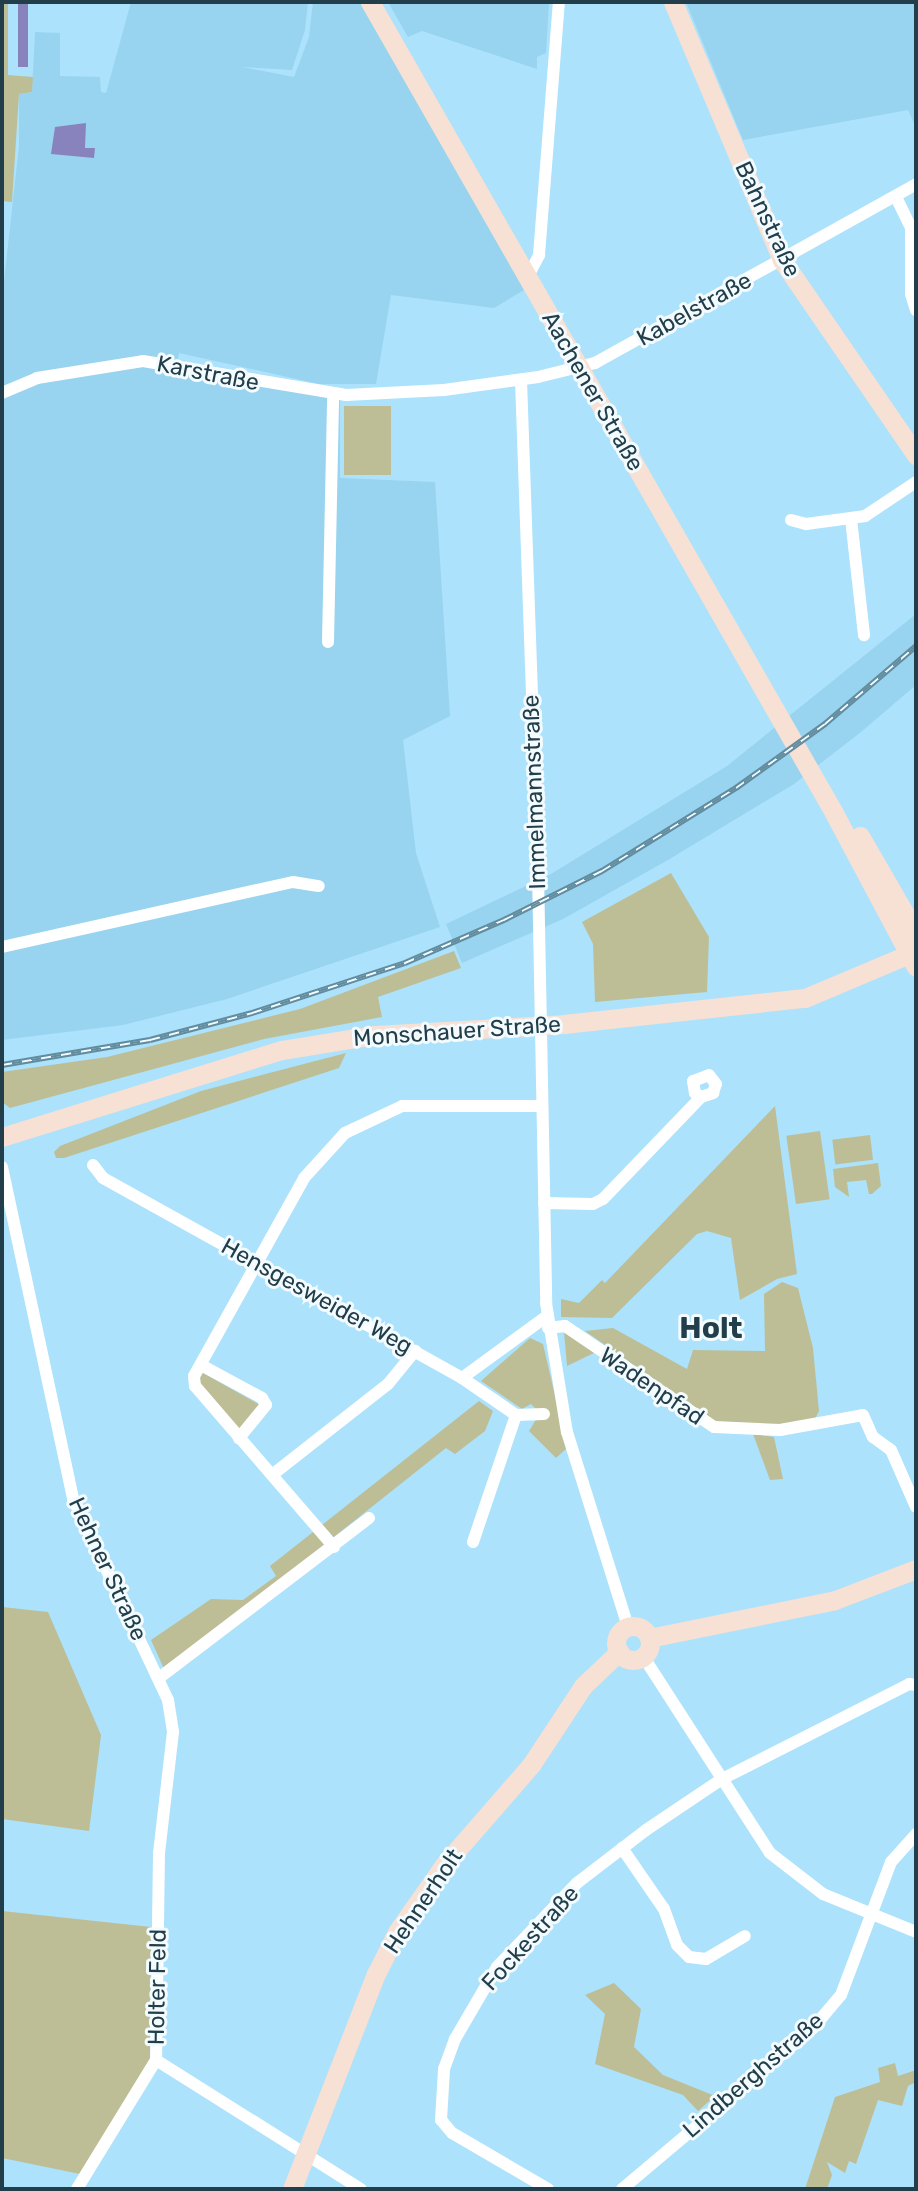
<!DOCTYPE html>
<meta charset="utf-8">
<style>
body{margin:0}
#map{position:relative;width:918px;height:2191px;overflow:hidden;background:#ace2fb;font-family:Rubik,sans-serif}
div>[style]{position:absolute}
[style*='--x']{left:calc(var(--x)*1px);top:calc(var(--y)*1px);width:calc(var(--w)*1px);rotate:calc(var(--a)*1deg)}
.built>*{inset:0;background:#98d4ef}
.green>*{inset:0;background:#bdbe96;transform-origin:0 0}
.water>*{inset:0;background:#8883bc;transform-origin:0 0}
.street>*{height:12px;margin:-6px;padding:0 6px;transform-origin:6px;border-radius:6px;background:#fff}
.secondary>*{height:19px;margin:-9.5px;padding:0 9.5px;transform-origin:9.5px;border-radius:9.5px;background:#f7e0d4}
.secondary>.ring{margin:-9.5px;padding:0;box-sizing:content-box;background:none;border:19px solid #f7e0d4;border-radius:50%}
.rail>*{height:6px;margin-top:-3px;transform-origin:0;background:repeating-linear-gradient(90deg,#f4fbfe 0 10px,#628b9d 0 20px);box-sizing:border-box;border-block:2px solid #628b9d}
span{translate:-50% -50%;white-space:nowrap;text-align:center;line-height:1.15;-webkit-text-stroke:6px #f4fbfe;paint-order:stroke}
.street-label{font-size:23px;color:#213e4a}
.district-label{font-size:30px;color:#213e4a;font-weight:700}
.frame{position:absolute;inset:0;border:4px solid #213e4a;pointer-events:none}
</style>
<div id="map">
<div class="built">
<i style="clip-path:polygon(131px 2px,308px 2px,305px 30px,292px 70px,242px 67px,294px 77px,309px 37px,313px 2px,363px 2px,524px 290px,494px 308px,391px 295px,376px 384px,319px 384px,179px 353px,177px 363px,340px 396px,340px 478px,435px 482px,450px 716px,403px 740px,416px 853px,440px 927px,227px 999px,123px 1025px,2px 1040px,2px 300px,19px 146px,19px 94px,32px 92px,35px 32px,60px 33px,60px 76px,100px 77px,101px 92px,106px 93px)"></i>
<i style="clip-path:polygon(388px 2px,549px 2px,546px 53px,537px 57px,537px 69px,422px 31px,408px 37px)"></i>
<i style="clip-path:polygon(686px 2px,916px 2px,916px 127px,908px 110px,743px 140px)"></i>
<i style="clip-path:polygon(916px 614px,916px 685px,861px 732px,794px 784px,668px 860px,563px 919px,462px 963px,446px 924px,551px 874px,727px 766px)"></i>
</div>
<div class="green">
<i style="clip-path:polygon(2px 2px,8px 2px,8px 75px,33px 77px,32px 92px,19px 94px,12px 202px,2px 201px)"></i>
<i style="left:344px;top:406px;width:47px;height:69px"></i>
<i style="clip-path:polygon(671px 873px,709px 937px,707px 992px,595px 1002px,593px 944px,582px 922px)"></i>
<i style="clip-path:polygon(454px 951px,461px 968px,378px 997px,382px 1017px,264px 1039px,10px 1108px,2px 1102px,2px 1072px,107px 1057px,300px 1009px)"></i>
<i style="clip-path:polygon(346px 1053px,339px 1068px,64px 1158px,56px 1158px,54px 1152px,60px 1146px,201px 1091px)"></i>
<i style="clip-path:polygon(775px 1106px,797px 1274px,777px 1279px,740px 1300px,731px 1238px,707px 1231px,697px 1234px,612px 1318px,561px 1317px,561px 1299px,579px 1303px,602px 1280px,605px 1283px)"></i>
<i style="left:820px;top:1131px;width:69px;height:34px;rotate:82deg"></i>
<i style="left:870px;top:1135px;width:25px;height:38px;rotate:83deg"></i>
<i style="clip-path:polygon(878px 1163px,881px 1186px,872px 1194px,869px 1194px,866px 1180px,847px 1182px,849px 1197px,835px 1187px,833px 1169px)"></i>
<i style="clip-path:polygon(782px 1282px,798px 1288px,813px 1348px,819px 1411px,815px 1419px,778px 1427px,717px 1423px,585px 1331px,613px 1328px,687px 1369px,693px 1350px,765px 1351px,764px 1294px)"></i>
<i style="clip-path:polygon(564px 1332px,596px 1352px,567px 1366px)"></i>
<i style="clip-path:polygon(530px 1338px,543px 1344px,567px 1448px,556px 1458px,529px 1431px,540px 1413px,531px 1404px,522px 1409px,481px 1381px)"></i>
<i style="clip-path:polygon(203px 1373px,260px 1405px,239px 1430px,198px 1381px)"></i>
<i style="clip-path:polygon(479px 1401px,493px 1411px,485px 1431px,455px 1454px,446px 1448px,165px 1671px,151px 1640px,211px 1599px,243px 1600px,276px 1576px,270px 1566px)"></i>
<i style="clip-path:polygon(753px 1434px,774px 1437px,783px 1479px,770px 1480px)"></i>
<i style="clip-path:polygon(2px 1607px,48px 1612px,101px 1735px,89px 1831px,2px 1819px)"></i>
<i style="clip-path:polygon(2px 1911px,151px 1927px,150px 2061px,80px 2174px,2px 2158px)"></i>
<i style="clip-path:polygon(614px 1983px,641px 2009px,634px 2047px,663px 2075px,715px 2096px,698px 2111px,683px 2095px,595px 2064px,605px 2014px,585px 1995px)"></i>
<i style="clip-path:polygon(895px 2063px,898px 2076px,916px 2070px,916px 2082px,908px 2086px,902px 2106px,878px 2100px,856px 2164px,849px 2161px,845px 2173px,827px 2162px,832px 2175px,827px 2189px,805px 2189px,835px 2097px,880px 2082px,878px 2068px)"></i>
</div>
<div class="water">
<i style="left:18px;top:2px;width:10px;height:65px"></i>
<i style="clip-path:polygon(86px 123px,85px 148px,95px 148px,94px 158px,51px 154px,55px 127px)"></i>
</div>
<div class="street">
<i style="--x:896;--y:197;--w:34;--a:64"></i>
<i style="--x:911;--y:228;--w:66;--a:90"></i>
<i style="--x:911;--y:294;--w:17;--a:73"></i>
<i style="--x:527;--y:278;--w:26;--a:-62"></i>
<i style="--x:539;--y:255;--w:254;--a:-85.5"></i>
<i style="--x:521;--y:380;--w:493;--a:88"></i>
<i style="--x:538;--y:873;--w:430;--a:88.9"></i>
<i style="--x:546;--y:1303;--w:131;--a:80.8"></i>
<i style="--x:567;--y:1432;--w:204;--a:72.6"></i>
<i style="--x:2;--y:393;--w:38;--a:-23"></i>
<i style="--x:37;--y:378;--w:107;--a:-9.1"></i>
<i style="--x:143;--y:361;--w:206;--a:9.5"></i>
<i style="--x:346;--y:395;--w:98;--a:-2.9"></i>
<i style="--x:444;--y:390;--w:95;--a:-7.9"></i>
<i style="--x:538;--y:377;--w:59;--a:-13.8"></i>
<i style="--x:595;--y:363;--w:368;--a:-29.1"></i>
<i style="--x:851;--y:519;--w:117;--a:83.6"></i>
<i style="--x:791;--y:520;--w:16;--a:15"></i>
<i style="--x:806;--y:524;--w:60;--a:-7.7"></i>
<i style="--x:865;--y:516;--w:61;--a:-33.7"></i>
<i style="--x:328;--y:642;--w:248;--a:-88.8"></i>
<i style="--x:2;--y:947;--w:298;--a:-12.6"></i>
<i style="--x:293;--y:882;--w:26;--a:9"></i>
<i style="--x:93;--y:1165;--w:16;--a:52"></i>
<i style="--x:103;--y:1178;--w:411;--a:29.1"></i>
<i style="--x:462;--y:1378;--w:65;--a:34.4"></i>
<i style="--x:516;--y:1415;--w:28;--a:-2"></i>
<i style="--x:2;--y:1167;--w:340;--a:77.9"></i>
<i style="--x:73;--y:1499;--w:222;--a:64.7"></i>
<i style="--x:168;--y:1700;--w:32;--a:81"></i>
<i style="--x:173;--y:1732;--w:122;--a:96.6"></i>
<i style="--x:159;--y:1853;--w:207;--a:90.8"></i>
<i style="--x:156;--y:2060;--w:151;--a:121.5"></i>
<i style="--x:544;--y:1203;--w:49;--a:1.2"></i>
<i style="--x:593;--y:1204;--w:11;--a:-27"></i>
<i style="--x:603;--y:1199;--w:141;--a:-46.1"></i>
<i style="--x:701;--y:1097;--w:13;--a:-18"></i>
<i style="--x:713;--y:1093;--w:9;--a:-72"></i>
<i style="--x:716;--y:1084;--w:11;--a:-128"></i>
<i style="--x:709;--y:1075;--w:17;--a:159"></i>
<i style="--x:693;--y:1081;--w:12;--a:81"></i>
<i style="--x:695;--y:1093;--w:7;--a:34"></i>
<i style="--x:548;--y:1328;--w:17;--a:-7"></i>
<i style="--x:565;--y:1326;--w:180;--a:34.1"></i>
<i style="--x:714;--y:1427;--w:66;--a:2.6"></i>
<i style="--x:780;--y:1430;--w:84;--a:-10.2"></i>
<i style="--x:863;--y:1415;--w:24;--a:66"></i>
<i style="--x:873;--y:1437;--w:22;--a:36"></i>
<i style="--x:891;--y:1450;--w:62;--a:66.3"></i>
<i style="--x:201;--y:1365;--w:69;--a:28.4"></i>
<i style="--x:262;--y:1398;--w:8;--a:60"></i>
<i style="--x:266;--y:1405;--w:43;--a:129.3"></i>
<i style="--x:462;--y:1378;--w:105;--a:-36.1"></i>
<i style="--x:272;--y:1475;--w:147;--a:-38.1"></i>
<i style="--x:388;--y:1384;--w:43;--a:-50.7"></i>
<i style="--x:473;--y:1542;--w:134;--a:-71.3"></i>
<i style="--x:334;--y:1547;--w:213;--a:-130.8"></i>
<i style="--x:195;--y:1386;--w:10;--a:-96"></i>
<i style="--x:194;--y:1376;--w:227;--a:-60.9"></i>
<i style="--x:304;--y:1178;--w:61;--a:-47.7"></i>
<i style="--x:345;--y:1133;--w:63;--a:-25.3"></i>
<i style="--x:402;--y:1106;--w:140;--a:0"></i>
<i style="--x:643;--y:1656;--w:234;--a:57.2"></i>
<i style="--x:770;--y:1853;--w:67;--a:37.7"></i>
<i style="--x:823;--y:1894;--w:100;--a:22.2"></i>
<i style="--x:159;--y:1678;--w:264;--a:-37.3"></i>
<i style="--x:622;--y:1848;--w:74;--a:55.5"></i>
<i style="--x:664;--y:1909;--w:38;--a:70"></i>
<i style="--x:677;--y:1945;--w:17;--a:45"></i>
<i style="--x:689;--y:1957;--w:17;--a:7"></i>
<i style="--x:706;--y:1959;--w:45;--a:-30.5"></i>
<i style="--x:156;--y:2060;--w:242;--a:32.2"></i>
<i style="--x:548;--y:2189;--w:111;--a:-149.7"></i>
<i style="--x:452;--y:2133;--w:17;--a:-130"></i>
<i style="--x:441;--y:2120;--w:51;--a:-86.6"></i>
<i style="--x:444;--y:2069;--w:32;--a:-70"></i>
<i style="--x:455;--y:2039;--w:83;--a:-59.7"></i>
<i style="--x:497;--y:1967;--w:116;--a:-46.4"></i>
<i style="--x:577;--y:1883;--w:87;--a:-37.5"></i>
<i style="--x:646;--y:1830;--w:92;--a:-33.9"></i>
<i style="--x:722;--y:1779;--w:210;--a:-26.9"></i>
<i style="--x:909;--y:1684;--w:7;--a:8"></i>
<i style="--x:622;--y:2189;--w:250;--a:-40.1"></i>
<i style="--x:813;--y:2028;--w:43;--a:-49.7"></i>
<i style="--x:841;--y:1995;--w:142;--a:-69.4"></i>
<i style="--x:891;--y:1862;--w:38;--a:-48"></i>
</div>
<div class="secondary">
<i style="--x:370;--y:2;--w:934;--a:60.22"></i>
<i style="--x:834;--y:813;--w:174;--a:62"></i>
<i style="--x:673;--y:2;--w:280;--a:67.1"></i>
<i style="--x:782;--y:260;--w:237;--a:55.5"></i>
<i style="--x:860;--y:836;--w:112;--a:60"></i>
<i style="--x:2;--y:1137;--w:293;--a:-17.3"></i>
<i style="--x:282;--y:1050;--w:94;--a:-9.2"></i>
<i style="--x:375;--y:1035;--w:189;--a:-3.3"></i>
<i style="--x:564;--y:1024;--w:242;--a:-6.2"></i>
<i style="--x:805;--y:998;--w:121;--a:-22.9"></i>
<i class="ring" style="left:616px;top:1626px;width:15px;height:15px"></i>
<i style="--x:649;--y:1638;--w:190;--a:-11.5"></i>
<i style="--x:835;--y:1600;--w:87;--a:-20.9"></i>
<i style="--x:292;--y:2189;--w:231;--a:-68.7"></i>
<i style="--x:376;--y:1974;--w:47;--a:-63.4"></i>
<i style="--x:397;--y:1932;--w:82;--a:-55"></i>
<i style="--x:444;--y:1865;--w:133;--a:-49"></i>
<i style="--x:531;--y:1765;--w:95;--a:-56.6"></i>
<i style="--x:583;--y:1686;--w:50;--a:-43.4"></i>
</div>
<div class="rail">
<i style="--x:2;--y:1065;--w:150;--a:-9.6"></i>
<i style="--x:150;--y:1040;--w:106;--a:-14.8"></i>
<i style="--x:252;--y:1013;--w:161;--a:-18.1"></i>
<i style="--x:405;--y:963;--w:108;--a:-23.5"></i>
<i style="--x:504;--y:920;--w:110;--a:-26.6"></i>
<i style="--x:602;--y:871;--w:158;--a:-31.8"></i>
<i style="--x:736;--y:788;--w:110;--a:-35.7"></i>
<i style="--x:825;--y:724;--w:120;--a:-40.6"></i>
</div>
<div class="street-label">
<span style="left:768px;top:219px;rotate:65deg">Bahnstraße</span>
<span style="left:694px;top:309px;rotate:-29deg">Kabelstraße</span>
<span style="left:208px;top:373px;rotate:11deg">Karstraße</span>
<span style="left:593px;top:391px;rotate:60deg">Aachener Straße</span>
<span style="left:534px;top:792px;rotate:-92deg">Immelmannstraße</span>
<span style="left:457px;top:1031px;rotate:-4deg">Monschauer Straße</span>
<span style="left:317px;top:1296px;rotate:29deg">Hensgesweider Weg</span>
<span style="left:652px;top:1386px;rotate:34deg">Wadenpfad</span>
<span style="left:108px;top:1569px;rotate:65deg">Hehner Straße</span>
<span style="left:423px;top:1901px;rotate:-56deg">Hehnerholt</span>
<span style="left:530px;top:1938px;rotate:-48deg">Fockestraße</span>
<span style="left:157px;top:1987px;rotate:-89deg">Holter Feld</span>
<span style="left:753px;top:2075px;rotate:-41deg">Lindberghstraße</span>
</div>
<div class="district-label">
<span style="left:711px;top:1328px">Holt</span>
</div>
<div class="frame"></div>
</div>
